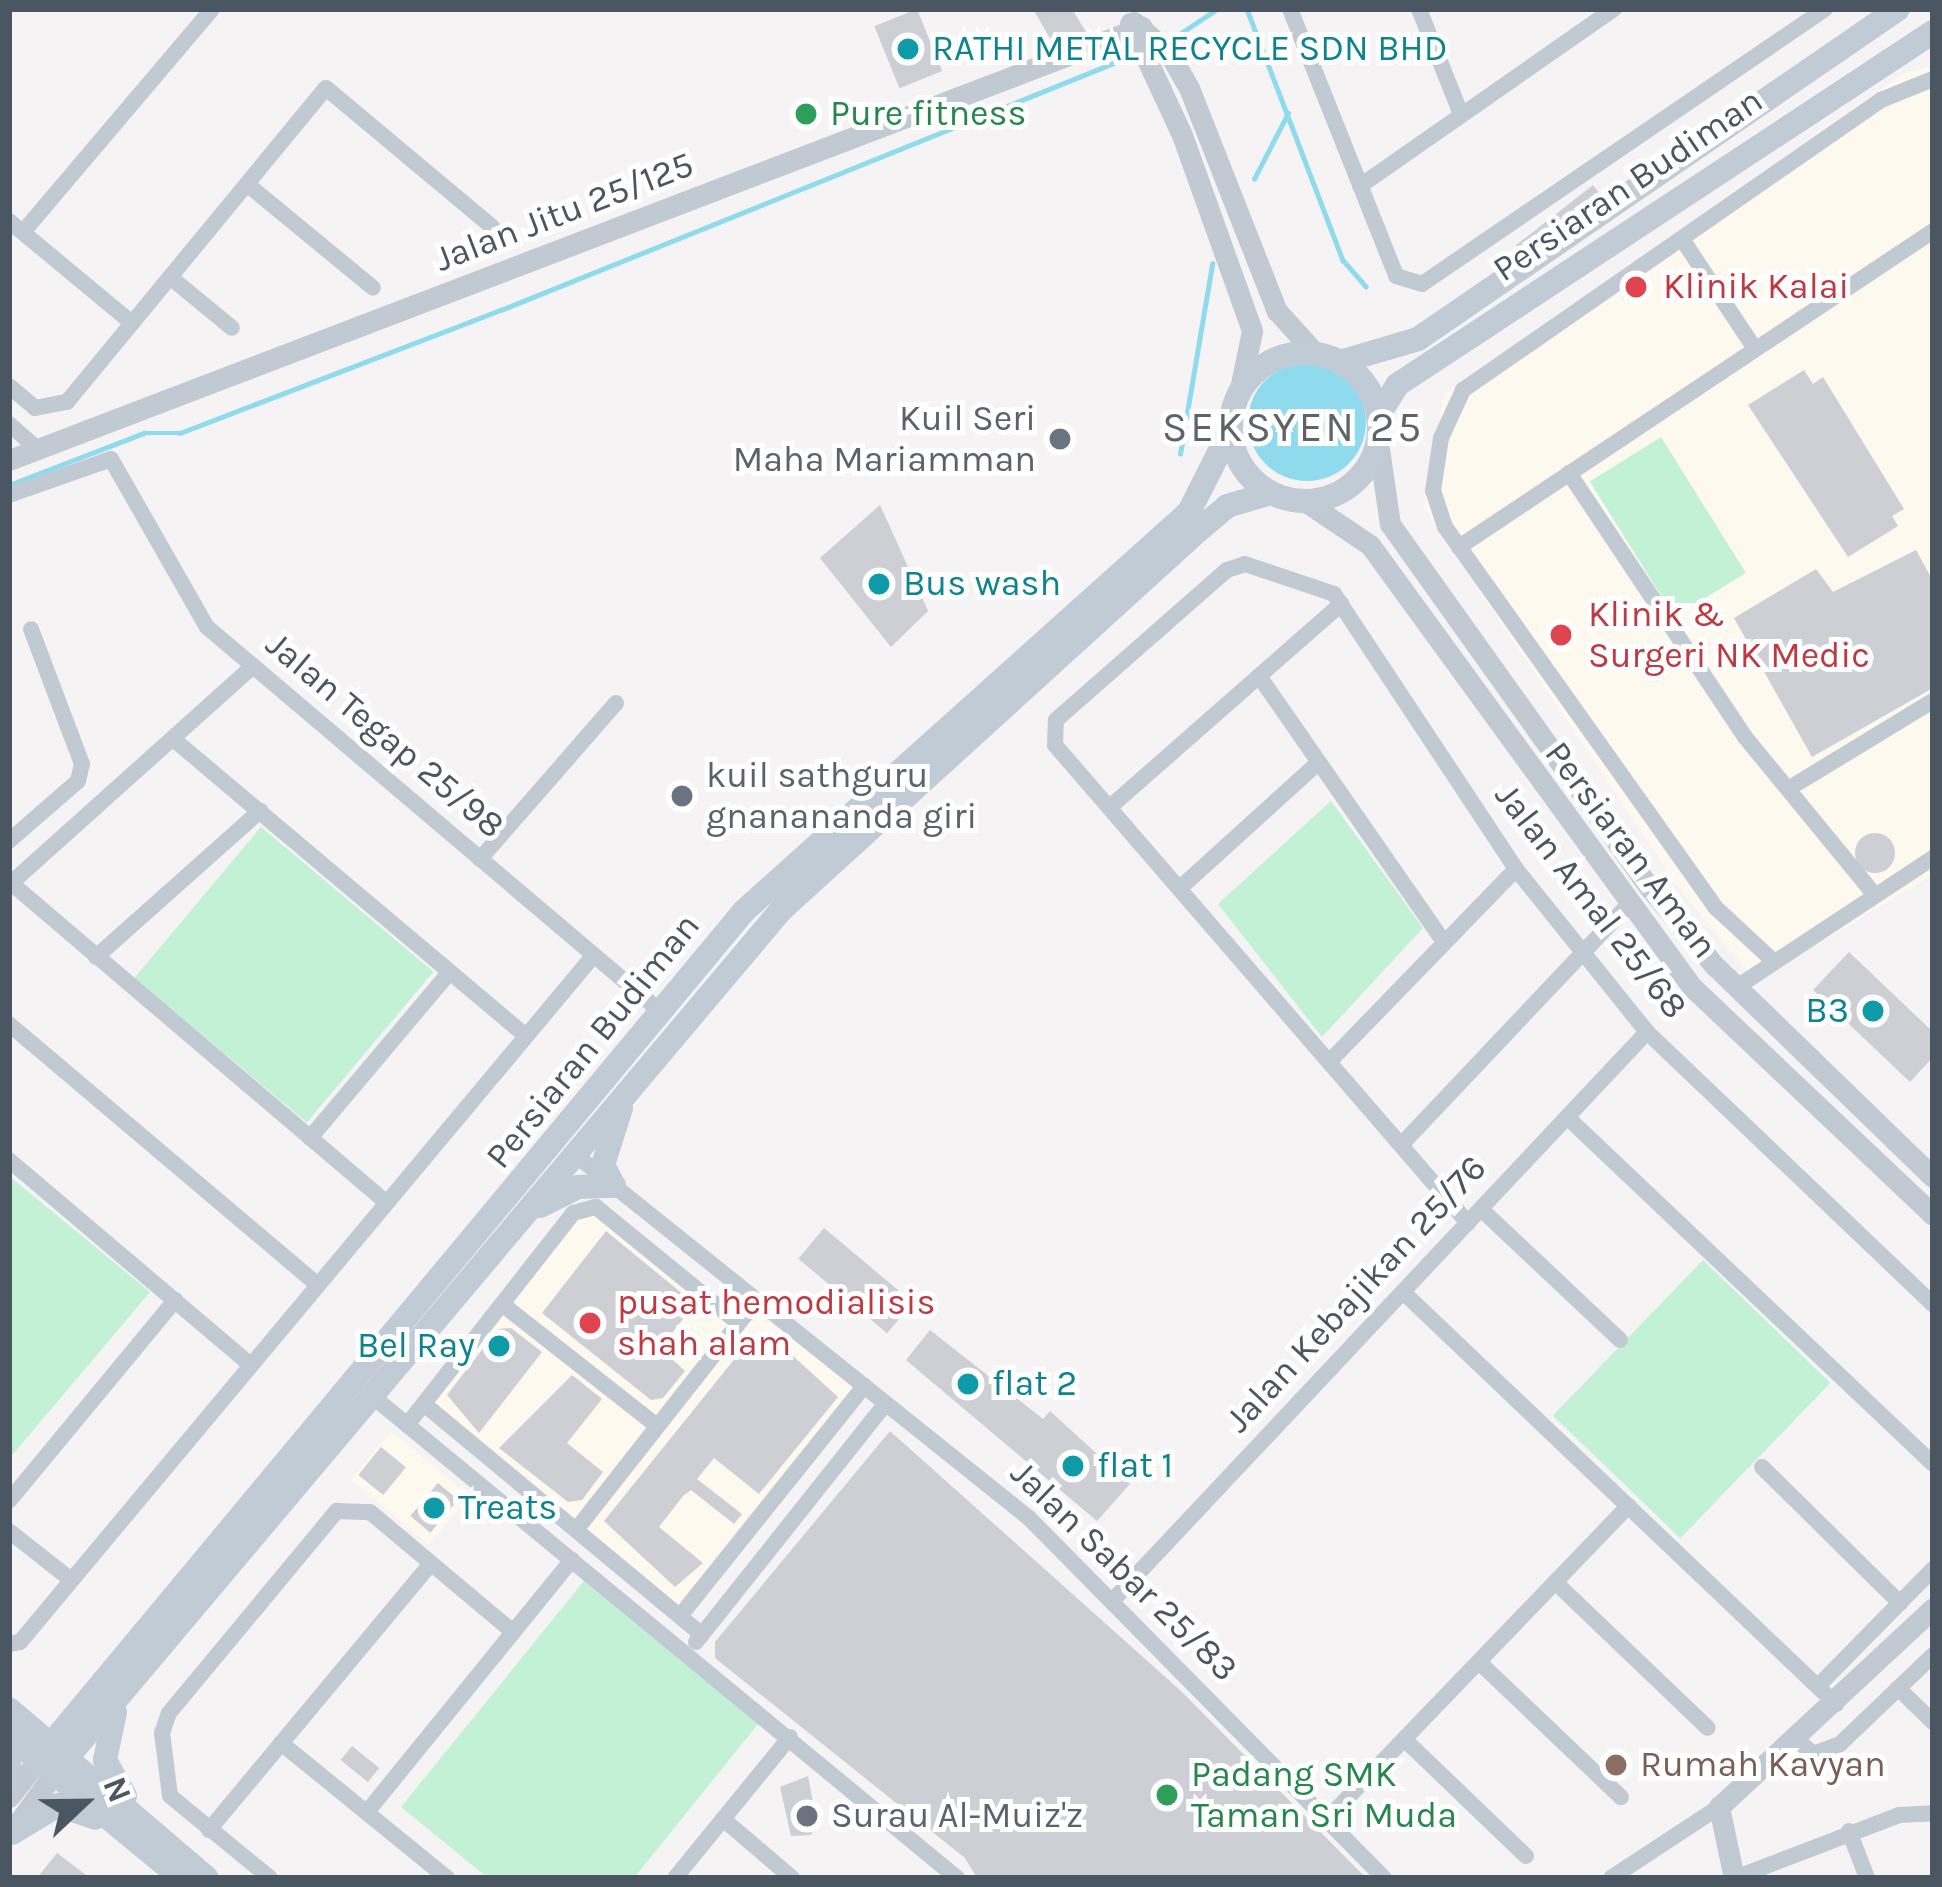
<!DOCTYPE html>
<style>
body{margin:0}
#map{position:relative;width:1942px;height:1887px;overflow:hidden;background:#f5f3f3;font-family:Karla,sans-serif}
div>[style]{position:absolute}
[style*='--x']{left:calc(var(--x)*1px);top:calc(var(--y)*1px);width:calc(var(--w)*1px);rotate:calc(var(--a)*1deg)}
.commercial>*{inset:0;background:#fdf9ef;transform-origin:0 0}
.green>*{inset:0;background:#c3f1d5;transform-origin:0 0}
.water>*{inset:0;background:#90daee}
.round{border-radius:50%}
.stream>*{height:4.5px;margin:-2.25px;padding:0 2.25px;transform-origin:2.25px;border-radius:2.25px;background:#90daee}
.building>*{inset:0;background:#cdcfd5;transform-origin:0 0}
.minor>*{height:16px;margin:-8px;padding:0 8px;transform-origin:8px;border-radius:8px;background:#c1cad2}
.tertiary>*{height:21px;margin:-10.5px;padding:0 10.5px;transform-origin:10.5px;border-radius:10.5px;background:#c1cad2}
.secondary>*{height:24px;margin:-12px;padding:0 12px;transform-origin:12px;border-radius:12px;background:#c1cbd6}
.secondary>.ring{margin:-12px;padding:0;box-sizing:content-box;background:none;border:24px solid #c1cbd6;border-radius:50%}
.dots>*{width:33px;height:33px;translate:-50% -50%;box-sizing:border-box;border:6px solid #fff;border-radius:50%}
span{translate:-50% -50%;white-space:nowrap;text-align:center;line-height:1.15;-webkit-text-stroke:10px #fff;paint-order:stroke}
.culture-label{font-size:36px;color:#0d838f}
.left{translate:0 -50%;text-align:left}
.right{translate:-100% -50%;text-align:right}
.leisure-label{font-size:36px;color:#27864d}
.street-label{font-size:36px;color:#4a5661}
.health-label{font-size:36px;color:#be3a42}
.worship-label{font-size:36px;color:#5b616d}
.education-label{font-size:36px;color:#785e54}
.quarter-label{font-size:42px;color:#5f6368;letter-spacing:3px}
.frame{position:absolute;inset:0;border:12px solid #4a5661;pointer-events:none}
.north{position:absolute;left:24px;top:1743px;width:120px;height:120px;-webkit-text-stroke:9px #fff;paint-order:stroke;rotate:68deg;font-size:33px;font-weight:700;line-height:48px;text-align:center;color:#4a5661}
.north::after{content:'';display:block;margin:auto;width:42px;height:54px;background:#4a5661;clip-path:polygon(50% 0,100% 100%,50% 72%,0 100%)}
</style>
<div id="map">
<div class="commercial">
<i style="clip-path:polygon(1933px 66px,1933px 875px,1756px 981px,1680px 889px,1423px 507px,1444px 394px,1904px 73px)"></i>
<i style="clip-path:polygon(594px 1213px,737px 1331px,757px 1309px,857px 1387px,679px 1609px,430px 1403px,576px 1218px)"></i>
<i style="left:391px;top:1431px;width:102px;height:63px;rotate:40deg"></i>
</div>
<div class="green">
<i style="left:1661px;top:437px;width:160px;height:84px;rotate:58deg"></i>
<i style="clip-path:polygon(1331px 801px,1423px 928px,1322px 1037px,1218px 904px)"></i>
<i style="left:261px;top:827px;width:225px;height:197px;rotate:40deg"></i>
<i style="clip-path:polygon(9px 1176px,150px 1292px,9px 1459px)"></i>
<i style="left:1703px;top:1260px;width:177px;height:216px;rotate:44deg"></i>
<i style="clip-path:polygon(584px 1581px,758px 1724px,634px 1878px,488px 1878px,401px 1807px)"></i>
</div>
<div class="water">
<i class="round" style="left:1248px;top:363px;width:118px;height:118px"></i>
</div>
<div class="stream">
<i style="--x:1247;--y:9;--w:269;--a:69.1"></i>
<i style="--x:1343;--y:260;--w:35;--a:49"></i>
<i style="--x:1181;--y:33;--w:43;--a:-33.7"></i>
<i style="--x:1254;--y:179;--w:74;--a:-62.7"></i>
<i style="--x:1180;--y:454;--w:193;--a:-80.4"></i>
<i style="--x:9;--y:485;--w:145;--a:-21.1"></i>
<i style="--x:144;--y:433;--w:36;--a:0"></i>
<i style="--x:180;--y:433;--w:344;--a:-21"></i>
<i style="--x:501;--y:310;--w:679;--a:-21.96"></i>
</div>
<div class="building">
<i style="left:917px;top:9px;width:67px;height:46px;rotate:68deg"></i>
<i style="clip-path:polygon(1033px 9px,1072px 9px,1086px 32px,1054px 45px)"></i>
<i style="left:1593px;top:185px;width:11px;height:98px;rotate:52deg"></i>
<i style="clip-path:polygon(1804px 370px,1813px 384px,1823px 377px,1904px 509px,1892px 516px,1898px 526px,1848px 557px,1748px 405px)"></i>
<i style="clip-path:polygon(880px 505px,928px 611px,891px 647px,820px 558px)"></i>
<i style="clip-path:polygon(1916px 550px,1933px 581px,1933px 688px,1812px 757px,1734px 618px,1816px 569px,1833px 592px)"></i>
<i class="round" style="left:1855px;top:833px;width:40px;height:40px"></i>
<i style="clip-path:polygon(1849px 952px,1933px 1032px,1933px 1057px,1910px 1082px,1813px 990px)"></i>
<i style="left:824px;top:1228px;width:116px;height:40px;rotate:40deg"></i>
<i style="clip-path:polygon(606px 1231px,695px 1304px,660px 1348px,685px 1371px,663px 1398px,651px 1400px,542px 1313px)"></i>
<i style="clip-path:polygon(511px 1328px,542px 1352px,479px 1433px,447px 1395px,498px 1329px)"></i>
<i style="clip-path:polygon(930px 1330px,1043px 1419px,1050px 1411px,1130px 1484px,1097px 1521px,906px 1360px)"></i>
<i style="clip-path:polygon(768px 1333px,838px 1397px,759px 1494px,714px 1458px,697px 1479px,742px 1514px,734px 1524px,691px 1490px,683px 1496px,659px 1527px,703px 1563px,675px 1587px,604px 1521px,749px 1341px)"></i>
<i style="clip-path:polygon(572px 1375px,602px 1399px,567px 1443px,603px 1472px,582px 1500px,568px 1502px,499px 1448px)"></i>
<i style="clip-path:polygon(890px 1431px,1181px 1691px,1366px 1878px,977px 1878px,965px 1858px,715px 1658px,715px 1642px)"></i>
<i style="left:381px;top:1447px;width:32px;height:36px;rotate:39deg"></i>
<i style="left:438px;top:1483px;width:26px;height:43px;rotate:40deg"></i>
<i style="left:352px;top:1746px;width:35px;height:18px;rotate:39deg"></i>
<i style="clip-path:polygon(808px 1776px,817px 1823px,811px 1835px,791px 1836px,780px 1787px)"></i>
<i style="clip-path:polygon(57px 1853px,90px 1878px,37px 1878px)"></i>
</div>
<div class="minor">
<i style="--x:1290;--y:9;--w:287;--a:68.3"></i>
<i style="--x:1396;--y:276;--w:27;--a:17"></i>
<i style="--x:1422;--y:284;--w:488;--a:-34.3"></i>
<i style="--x:1419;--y:9;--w:113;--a:68.2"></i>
<i style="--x:247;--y:184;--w:163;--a:39.5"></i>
<i style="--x:1360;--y:186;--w:310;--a:-34.9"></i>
<i style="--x:9;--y:221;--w:160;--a:39.7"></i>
<i style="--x:23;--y:232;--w:292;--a:-49.7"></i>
<i style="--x:1684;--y:242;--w:128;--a:56.4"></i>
<i style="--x:170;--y:277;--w:80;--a:39.4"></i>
<i style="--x:9;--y:386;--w:34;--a:40"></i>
<i style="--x:35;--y:408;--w:33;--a:-11"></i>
<i style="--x:67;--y:402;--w:407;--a:-50.5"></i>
<i style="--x:326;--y:88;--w:217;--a:39.9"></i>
<i style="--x:9;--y:424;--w:37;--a:41"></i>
<i style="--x:1569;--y:473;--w:317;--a:56.3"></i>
<i style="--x:1745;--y:737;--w:203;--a:50.6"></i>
<i style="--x:9;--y:495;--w:108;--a:-19.4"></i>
<i style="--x:111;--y:459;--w:193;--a:60.3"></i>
<i style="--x:207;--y:627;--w:594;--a:40.29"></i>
<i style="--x:1459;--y:547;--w:570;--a:-33.69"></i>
<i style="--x:1259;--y:676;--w:324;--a:55.2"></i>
<i style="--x:178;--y:743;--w:455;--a:40.1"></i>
<i style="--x:1788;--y:789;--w:170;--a:-31.3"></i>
<i style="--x:1110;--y:807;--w:308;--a:-41.3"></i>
<i style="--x:9;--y:841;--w:91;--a:-41"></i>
<i style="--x:78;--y:781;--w:17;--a:-77"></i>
<i style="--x:82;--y:764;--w:144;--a:-110.7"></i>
<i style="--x:480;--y:859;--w:207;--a:-48.9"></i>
<i style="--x:11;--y:883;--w:491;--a:40.4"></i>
<i style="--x:9;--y:885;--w:328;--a:-41.9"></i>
<i style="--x:1180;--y:888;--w:186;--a:-42.2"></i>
<i style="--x:96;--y:957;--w:220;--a:-41.7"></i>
<i style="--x:1770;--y:958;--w:74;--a:-137.2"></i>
<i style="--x:1716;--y:908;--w:468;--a:-125.4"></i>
<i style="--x:1445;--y:527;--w:38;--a:-108"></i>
<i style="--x:1433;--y:491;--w:54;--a:-81.4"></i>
<i style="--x:1441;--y:438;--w:53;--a:-65.4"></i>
<i style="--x:1463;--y:390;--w:509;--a:-34.75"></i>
<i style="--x:1881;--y:100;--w:56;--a:-22"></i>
<i style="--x:1737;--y:987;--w:235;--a:-33.4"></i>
<i style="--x:9;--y:1024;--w:401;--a:40.2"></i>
<i style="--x:1329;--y:1062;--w:269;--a:-45.9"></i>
<i style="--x:1567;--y:1117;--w:504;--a:43.47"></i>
<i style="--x:310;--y:1138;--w:217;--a:-49.9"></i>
<i style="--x:1401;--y:1145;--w:328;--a:-46.6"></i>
<i style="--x:573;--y:1153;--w:584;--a:38.68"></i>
<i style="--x:1029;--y:1518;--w:506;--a:45.4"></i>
<i style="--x:9;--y:1160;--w:314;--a:40.3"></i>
<i style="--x:1481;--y:1209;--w:191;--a:43.3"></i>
<i style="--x:1468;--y:1223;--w:632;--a:-130.83"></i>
<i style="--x:1055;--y:745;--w:25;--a:-88"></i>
<i style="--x:1056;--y:720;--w:227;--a:-41.3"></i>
<i style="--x:1227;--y:570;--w:19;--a:-18"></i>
<i style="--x:1245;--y:564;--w:94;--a:18.6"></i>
<i style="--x:1334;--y:594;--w:330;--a:56.5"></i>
<i style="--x:1516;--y:869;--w:209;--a:51.2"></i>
<i style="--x:1647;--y:1032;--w:395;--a:43.6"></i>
<i style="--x:1403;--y:1292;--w:598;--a:43.58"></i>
<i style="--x:502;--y:1304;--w:197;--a:38.2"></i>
<i style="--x:377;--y:1400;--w:752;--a:39.49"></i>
<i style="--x:424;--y:1404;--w:361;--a:39.7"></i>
<i style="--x:407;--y:1425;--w:269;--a:-51.9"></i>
<i style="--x:573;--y:1213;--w:24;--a:-15"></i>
<i style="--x:596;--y:1207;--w:183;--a:39.2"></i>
<i style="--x:1762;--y:1467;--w:194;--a:44.6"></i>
<i style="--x:9;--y:1501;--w:261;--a:-50.4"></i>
<i style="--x:576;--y:1530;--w:291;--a:-51.8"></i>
<i style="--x:9;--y:1531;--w:78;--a:38.2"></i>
<i style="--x:1555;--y:1582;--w:211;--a:43.7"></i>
<i style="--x:1113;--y:1600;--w:780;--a:-46.77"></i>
<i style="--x:680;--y:1616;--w:295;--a:-51.3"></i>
<i style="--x:696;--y:1642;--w:305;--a:-51.5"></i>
<i style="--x:9;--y:1644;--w:11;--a:-10"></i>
<i style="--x:20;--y:1642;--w:895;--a:-50.12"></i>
<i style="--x:1479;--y:1662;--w:196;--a:43.6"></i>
<i style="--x:1818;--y:1686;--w:164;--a:-45.5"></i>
<i style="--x:1898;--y:1688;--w:49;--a:44.2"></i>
<i style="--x:1404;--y:1739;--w:169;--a:43.8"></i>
<i style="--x:1796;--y:1739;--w:23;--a:41"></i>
<i style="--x:1813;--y:1754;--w:29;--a:-20"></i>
<i style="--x:1840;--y:1744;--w:129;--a:-43.7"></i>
<i style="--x:281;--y:1743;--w:214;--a:39.1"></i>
<i style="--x:367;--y:1812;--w:325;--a:-50.9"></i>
<i style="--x:1331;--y:1815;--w:429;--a:-46.1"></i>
<i style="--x:723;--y:1819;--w:91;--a:40.5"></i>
<i style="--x:209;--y:1830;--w:345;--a:-50.2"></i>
<i style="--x:1849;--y:1831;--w:50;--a:69"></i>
<i style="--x:270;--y:1878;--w:129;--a:-140.6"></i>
<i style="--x:170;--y:1796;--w:64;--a:-97.2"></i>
<i style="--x:162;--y:1733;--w:21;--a:-71"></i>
<i style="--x:169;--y:1713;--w:263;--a:-50.3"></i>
<i style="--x:337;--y:1511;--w:33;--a:2"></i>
<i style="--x:370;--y:1512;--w:187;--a:40"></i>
<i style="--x:675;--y:1878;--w:182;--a:-50.8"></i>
<i style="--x:1611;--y:1878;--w:129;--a:-33.3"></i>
<i style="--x:1735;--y:1878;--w:176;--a:-21"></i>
<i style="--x:1899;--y:1815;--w:34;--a:-3"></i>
</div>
<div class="tertiary">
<i style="--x:1134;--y:22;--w:47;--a:41.5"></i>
<i style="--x:1169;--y:53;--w:40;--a:60.3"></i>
<i style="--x:1189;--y:88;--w:240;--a:68.5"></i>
<i style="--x:1277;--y:311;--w:58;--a:47.8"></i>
<i style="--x:1130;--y:23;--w:123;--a:65.1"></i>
<i style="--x:1182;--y:135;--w:208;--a:70.3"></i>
<i style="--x:1252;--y:331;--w:64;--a:101.7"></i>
<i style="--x:1378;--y:442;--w:83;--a:81.7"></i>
<i style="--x:1390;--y:524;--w:447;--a:54.5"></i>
<i style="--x:1650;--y:888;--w:100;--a:50.3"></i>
<i style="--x:1714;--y:965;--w:305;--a:44.1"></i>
<i style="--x:9;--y:460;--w:1213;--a:-20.92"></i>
<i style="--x:1306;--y:502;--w:77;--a:33.9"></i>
<i style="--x:1370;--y:545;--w:547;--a:53.93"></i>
<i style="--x:1692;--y:987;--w:332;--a:43.4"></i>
<i style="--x:9;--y:1797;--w:47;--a:-51.9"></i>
<i style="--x:13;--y:1830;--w:72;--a:-54.1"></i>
<i style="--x:1734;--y:1878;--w:73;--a:-101.9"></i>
<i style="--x:1719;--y:1807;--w:292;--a:-42.9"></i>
</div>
<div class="secondary">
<i class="ring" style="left:1231px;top:353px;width:124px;height:124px"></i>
<i style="--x:1340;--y:362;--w:81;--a:-16.4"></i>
<i style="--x:1418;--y:339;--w:582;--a:-34.51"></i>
<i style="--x:1378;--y:416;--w:36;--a:-58"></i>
<i style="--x:1397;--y:385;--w:642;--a:-33.37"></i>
<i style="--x:540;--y:1206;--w:42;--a:-26.6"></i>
<i style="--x:578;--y:1187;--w:36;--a:-2"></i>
<i style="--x:614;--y:1186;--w:24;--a:-118"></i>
<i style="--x:603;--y:1165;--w:60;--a:-72.5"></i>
<i style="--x:9;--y:1709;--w:260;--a:40.5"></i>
<i style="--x:115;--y:1712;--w:49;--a:101.8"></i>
<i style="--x:105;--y:1760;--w:41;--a:60.9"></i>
<i style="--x:9;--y:1736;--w:223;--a:39.5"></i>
<i style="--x:9;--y:1746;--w:37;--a:90"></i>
<i style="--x:38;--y:1760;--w:1104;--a:-50.25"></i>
<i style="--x:744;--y:911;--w:598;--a:-41.88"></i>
<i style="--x:1189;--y:512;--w:93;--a:-63.2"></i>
<i style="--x:55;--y:1772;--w:1127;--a:-49.89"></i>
<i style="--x:781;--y:910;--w:566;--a:-42.28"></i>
<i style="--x:1200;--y:529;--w:35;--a:-40"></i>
<i style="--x:1227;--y:506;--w:46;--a:-16.5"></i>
<i style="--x:12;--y:1833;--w:54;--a:-31.3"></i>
<i style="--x:58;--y:1805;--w:39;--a:19"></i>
</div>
<div class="dots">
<i style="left:908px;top:49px;background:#0f9aa8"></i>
<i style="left:806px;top:114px;background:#2e9e5b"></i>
<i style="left:1636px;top:287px;background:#e0444e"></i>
<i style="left:1060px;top:439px;background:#6b7280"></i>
<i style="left:879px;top:584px;background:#0f9aa8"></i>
<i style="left:1561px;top:635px;background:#e0444e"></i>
<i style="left:682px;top:796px;background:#6b7280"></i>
<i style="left:1873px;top:1011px;background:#0f9aa8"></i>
<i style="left:590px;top:1323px;background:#e0444e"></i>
<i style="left:499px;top:1346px;background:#0f9aa8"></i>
<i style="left:968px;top:1384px;background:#0f9aa8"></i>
<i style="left:1073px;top:1466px;background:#0f9aa8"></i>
<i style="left:434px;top:1508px;background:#0f9aa8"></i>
<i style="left:1616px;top:1765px;background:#8d6e63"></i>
<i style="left:1167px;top:1795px;background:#2e9e5b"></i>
<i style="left:807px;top:1816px;background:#6b7280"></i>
</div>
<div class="culture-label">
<span class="left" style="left:932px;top:49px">RATHI METAL RECYCLE SDN BHD</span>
<span class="left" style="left:903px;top:584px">Bus wash</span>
<span class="right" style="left:1849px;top:1011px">B3</span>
<span class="right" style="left:475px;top:1346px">Bel Ray</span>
<span class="left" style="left:992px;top:1384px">flat 2</span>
<span class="left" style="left:1097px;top:1466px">flat 1</span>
<span class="left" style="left:458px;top:1508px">Treats</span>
</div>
<div class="leisure-label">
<span class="left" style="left:830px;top:114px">Pure fitness</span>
<span class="left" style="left:1191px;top:1795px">Padang SMK<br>Taman Sri Muda</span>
</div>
<div class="street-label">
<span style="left:1628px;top:185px;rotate:-34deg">Persiaran Budiman</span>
<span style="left:564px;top:212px;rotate:-21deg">Jalan Jitu 25/125</span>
<span style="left:385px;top:735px;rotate:40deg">Jalan Tegap 25/98</span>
<span style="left:1631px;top:850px;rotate:53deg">Persiaran Aman</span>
<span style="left:1591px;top:901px;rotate:52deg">Jalan Amal 25/68</span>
<span style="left:593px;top:1041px;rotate:-51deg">Persiaran Budiman</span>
<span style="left:1356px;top:1294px;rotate:-47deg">Jalan Kebajikan 25/76</span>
<span style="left:1124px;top:1571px;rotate:44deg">Jalan Sabar 25/83</span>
</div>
<div class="health-label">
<span class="left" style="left:1663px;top:287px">Klinik Kalai</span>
<span class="left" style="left:1588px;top:635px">Klinik &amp;<br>Surgeri NK Medic</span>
<span class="left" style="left:617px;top:1323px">pusat hemodialisis<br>shah alam</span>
</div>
<div class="worship-label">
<span class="right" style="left:1036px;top:439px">Kuil Seri<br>Maha Mariamman</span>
<span class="left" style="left:706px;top:796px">kuil sathguru<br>gnanananda giri</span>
<span class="left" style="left:831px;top:1816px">Surau Al-Muiz'z</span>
</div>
<div class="education-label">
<span class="left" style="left:1640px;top:1765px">Rumah Kavyan</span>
</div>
<div class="quarter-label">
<span style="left:1293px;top:427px">SEKSYEN 25</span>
</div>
<div class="frame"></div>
<div class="north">N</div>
</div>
